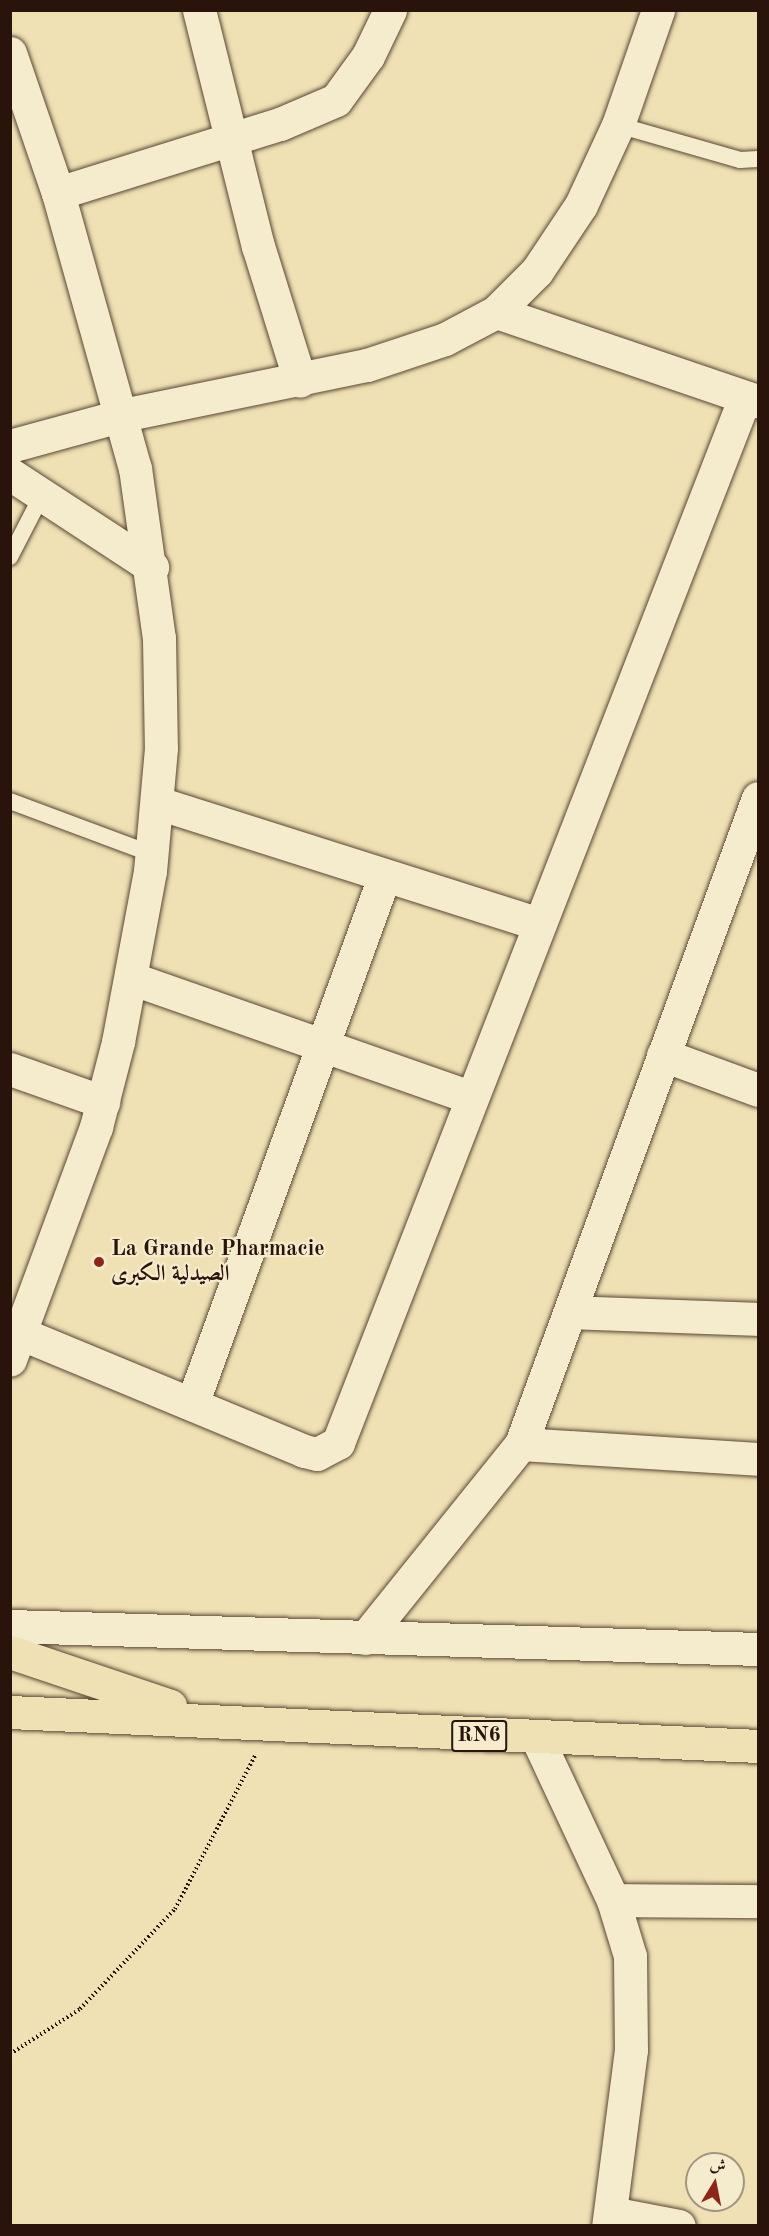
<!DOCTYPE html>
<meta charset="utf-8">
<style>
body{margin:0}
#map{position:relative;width:769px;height:2236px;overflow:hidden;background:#efe1b3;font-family:"Old Standard TT",Amiri,serif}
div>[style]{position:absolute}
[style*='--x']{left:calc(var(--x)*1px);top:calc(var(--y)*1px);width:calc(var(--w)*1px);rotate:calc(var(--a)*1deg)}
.path>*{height:4px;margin-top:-2px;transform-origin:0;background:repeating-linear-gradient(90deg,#29130b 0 1.5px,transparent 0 4.5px)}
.roads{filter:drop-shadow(0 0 2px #5a4635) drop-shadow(0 0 2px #5a4635)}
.service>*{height:16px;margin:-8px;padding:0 8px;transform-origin:8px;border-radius:8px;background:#f5ecce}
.minor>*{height:33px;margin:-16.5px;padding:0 16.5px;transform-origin:16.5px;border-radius:16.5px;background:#f5ecce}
.primary>*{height:33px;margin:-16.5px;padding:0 16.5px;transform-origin:16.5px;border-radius:16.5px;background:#efe1b3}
.dots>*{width:16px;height:16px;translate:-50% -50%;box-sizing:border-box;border:3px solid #f5ecce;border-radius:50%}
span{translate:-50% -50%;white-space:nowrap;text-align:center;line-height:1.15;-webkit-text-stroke:4.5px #f5ecce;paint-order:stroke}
.shield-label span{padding:2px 4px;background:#f5ecce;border:2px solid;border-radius:4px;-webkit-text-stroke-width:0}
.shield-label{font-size:21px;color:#29130b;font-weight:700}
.poi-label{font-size:22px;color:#29130b;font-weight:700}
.left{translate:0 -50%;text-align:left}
.frame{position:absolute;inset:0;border:12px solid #29130b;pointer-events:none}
.north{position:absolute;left:685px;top:2152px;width:60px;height:60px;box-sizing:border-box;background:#f5ecce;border:2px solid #a39580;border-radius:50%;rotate:10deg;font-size:16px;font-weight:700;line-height:24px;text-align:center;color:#29130b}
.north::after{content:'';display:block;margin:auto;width:21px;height:27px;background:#8f2418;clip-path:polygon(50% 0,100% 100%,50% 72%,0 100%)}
</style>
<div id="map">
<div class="path">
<i style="--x:10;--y:2054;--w:83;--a:-32.7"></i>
<i style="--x:80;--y:2009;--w:138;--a:-46.5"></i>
<i style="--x:175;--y:1909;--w:173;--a:-62.4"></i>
</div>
<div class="roads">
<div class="service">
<i style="--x:618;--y:125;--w:127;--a:16"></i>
<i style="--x:740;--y:160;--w:18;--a:-3"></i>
<i style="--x:10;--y:557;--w:70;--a:-62.7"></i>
<i style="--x:10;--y:801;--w:152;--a:20.5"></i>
</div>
<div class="minor">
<i style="--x:199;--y:10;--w:243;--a:76"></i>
<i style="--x:258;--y:246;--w:141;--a:72.7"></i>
<i style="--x:10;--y:53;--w:148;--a:71.1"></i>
<i style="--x:58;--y:193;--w:286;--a:74.4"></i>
<i style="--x:135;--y:468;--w:172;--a:82"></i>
<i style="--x:159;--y:638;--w:110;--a:89"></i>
<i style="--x:161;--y:748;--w:123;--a:95.1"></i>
<i style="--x:150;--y:871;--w:174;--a:100.6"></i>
<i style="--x:118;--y:1042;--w:88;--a:104.5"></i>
<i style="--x:96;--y:1127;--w:248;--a:110.3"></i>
<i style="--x:58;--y:193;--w:232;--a:-17.3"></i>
<i style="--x:280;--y:124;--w:61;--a:-23.2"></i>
<i style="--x:336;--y:100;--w:54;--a:-54"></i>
<i style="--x:368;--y:56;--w:51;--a:-64.4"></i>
<i style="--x:496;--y:312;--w:58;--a:-45"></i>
<i style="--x:537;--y:271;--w:79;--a:-56.3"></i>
<i style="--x:581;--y:205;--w:88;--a:-65.2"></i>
<i style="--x:618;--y:125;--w:122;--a:-70.8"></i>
<i style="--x:10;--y:446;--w:117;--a:-15.3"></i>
<i style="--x:123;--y:415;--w:249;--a:-11.6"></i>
<i style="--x:367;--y:365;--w:82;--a:-18.4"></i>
<i style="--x:445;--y:339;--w:58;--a:-27.9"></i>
<i style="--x:496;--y:312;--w:277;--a:18.8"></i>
<i style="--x:10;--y:474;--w:170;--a:33.2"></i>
<i style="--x:158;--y:803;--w:400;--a:17.6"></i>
<i style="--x:133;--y:979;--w:359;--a:19.3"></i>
<i style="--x:663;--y:1055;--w:101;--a:20.2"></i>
<i style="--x:10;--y:1069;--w:99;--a:19.5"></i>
<i style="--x:570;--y:1312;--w:188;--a:2.1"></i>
<i style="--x:10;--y:1329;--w:318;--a:22.5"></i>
<i style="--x:304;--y:1451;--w:13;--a:13"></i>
<i style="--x:317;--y:1454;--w:24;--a:-28"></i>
<i style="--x:338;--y:1443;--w:1122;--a:-68.74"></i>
<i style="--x:192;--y:1404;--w:561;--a:-69.98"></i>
<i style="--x:521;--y:1444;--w:237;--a:3.6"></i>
<i style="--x:10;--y:1626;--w:748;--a:1.76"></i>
<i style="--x:365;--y:1638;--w:249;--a:-51.2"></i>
<i style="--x:521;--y:1444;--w:688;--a:-69.85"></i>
<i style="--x:537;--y:1738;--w:179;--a:64.9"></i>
<i style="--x:613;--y:1900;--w:59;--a:73.1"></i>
<i style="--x:630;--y:1956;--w:94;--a:89.4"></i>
<i style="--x:631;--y:2050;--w:177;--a:97.4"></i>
<i style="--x:613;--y:1900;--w:145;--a:0.4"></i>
<i style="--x:611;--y:2213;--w:69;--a:10.8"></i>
</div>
<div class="primary">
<i style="--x:10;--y:1652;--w:169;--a:18.6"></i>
<i style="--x:10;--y:1712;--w:749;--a:2.6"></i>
</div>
</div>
<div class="dots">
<i style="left:99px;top:1262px;background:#8f2418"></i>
</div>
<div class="shield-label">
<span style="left:479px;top:1736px">RN6</span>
</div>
<div class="poi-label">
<span class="left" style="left:111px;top:1262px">La Grande Pharmacie<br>الصيدلية الكبرى</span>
</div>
<div class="frame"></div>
<div class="north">ش</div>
</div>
